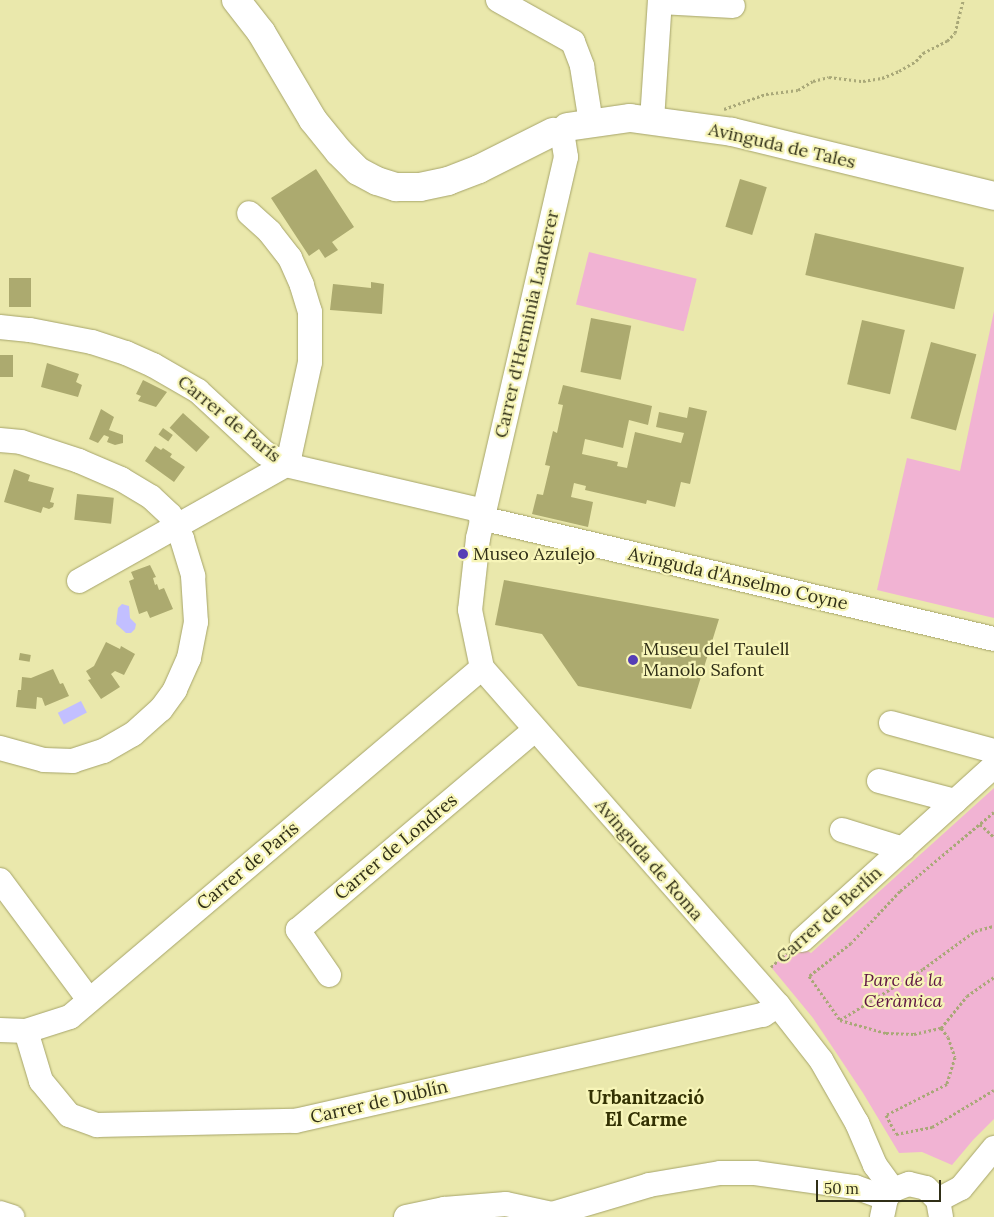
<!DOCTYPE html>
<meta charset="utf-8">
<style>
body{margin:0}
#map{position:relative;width:994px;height:1217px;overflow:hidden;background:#eae8ac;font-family:Lora,serif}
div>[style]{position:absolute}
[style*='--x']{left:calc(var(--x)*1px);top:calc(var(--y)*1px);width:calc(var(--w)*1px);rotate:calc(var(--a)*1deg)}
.green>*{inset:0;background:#f1b3d3;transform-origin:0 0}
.water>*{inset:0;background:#c2bfff;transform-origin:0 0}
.building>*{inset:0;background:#acaa6f;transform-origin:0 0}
.path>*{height:3px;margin-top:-1.5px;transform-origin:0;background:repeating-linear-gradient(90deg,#a9a878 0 2.5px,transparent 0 5px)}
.roads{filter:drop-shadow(0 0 1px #a6a46a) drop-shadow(0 0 1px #a6a46a)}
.minor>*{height:24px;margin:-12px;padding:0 12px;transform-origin:12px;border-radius:12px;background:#fff}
.major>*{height:28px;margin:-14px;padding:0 14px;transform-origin:14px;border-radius:14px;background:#fff}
.dots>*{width:14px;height:14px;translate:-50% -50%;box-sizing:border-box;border:2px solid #f7f5b8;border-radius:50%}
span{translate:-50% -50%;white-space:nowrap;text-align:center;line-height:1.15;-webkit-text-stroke:4.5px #f7f5b8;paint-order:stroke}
.street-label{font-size:18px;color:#302f17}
.poi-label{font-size:18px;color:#302f17}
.left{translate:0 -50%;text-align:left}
.park-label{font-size:18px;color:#5f1544;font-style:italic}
.neighbourhood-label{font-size:19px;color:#333103;font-weight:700}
.scale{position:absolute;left:816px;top:1180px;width:125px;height:22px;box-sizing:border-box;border:2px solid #302f17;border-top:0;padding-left:6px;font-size:15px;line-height:18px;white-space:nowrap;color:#302f17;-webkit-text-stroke:4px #f7f5b8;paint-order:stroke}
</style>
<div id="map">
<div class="green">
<i style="left:589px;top:252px;width:111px;height:54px;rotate:14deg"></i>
<i style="clip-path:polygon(994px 311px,994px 618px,877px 590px,907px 458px,960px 471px)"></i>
<i style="clip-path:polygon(994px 788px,994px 1119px,973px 1140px,952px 1165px,922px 1152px,899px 1153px,863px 1093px,813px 1018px,771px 967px,797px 945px,811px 953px)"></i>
</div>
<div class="water">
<i style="clip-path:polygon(122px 604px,129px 606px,130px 618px,136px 624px,135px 629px,131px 633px,126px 633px,116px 624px,118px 608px)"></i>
<i style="left:81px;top:701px;width:13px;height:26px;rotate:63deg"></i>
</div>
<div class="building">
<i style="clip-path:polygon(316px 169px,354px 227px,332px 242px,338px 250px,325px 258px,319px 249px,309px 256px,271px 198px)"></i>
<i style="left:740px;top:179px;width:28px;height:50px;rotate:17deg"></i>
<i style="left:815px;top:233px;width:153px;height:43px;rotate:13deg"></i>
<i style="left:9px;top:278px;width:22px;height:29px"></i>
<i style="clip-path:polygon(371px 282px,384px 284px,382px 314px,330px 310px,333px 284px,371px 288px)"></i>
<i style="left:591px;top:318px;width:41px;height:55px;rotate:11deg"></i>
<i style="left:862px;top:320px;width:44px;height:66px;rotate:13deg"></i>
<i style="left:931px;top:342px;width:47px;height:79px;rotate:15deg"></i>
<i style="left:0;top:355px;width:13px;height:22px"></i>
<i style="clip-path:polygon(47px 363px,79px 374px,76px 382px,82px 385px,78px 397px,41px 387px)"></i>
<i style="clip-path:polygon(143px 380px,167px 392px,156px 407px,138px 401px,141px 396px,136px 394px)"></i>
<i style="clip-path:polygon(563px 385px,652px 406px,648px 425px,629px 420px,623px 448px,585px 439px,582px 454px,618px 462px,617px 466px,627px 468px,635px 432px,681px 443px,684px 433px,656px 427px,659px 412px,687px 418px,689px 407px,707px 411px,690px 484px,681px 482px,675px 507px,647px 500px,646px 504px,585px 490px,586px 486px,574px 483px,571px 497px,593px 502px,588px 527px,532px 514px,537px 494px,543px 495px,550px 466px,545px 465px,553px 431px,557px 433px,563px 405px,558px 404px)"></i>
<i style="clip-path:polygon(101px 409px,114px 417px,109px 430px,123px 435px,123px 443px,115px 445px,107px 442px,109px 437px,104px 435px,98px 443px,89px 439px)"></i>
<i style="left:183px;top:413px;width:36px;height:20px;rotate:42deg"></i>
<i style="left:163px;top:428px;width:12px;height:8px;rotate:35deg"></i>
<i style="clip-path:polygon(155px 446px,161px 450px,163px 448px,172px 454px,170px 457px,185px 467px,174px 482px,145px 461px)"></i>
<i style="clip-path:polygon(14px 469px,30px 475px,28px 481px,54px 488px,50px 502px,54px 503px,53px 507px,49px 509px,43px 507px,41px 513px,4px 502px)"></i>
<i style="left:77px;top:494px;width:37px;height:26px;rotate:6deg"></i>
<i style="clip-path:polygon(150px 565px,156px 577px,153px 578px,155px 585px,157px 584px,159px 590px,164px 588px,173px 609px,150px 618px,147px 611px,139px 614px,129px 581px,134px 579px,131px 572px)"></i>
<i style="clip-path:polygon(504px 580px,719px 619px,691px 709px,578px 686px,542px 634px,495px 625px)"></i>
<i style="clip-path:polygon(106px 642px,120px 649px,121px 646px,135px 654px,124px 675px,115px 671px,111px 674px,120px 687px,101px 699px,88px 680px,91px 679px,86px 671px,94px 666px)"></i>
<i style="left:20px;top:653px;width:11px;height:7px;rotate:10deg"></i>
<i style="clip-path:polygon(53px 669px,60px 684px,63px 683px,69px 696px,45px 706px,42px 698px,37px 697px,36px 709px,16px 707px,18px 690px,21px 690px,22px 677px,31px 678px)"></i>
</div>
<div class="path">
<i style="--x:724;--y:109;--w:45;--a:-19.7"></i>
<i style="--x:766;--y:94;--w:32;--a:-7"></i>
<i style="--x:798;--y:90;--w:17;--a:-31"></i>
<i style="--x:813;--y:81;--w:16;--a:-14"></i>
<i style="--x:829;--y:77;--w:34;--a:7"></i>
<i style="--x:863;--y:81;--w:19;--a:-9"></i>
<i style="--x:882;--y:78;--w:18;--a:-22"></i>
<i style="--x:899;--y:71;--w:20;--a:-30"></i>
<i style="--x:916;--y:61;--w:11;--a:-49"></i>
<i style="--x:923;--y:53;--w:27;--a:-27"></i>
<i style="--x:947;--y:41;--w:11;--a:-45"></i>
<i style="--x:955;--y:33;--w:34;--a:-76"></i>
<i style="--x:994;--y:812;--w:123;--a:140"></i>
<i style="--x:900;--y:891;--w:71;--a:133.3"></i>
<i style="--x:851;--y:943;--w:53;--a:141.8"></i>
<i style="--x:809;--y:976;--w:54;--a:54.8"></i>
<i style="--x:840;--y:1020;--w:48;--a:15.8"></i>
<i style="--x:886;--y:1033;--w:28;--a:2"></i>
<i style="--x:914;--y:1034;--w:28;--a:-13"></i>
<i style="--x:941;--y:1028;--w:41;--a:-50.9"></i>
<i style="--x:967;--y:996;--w:33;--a:-35"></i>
<i style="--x:980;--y:824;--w:19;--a:43"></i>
<i style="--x:771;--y:967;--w:24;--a:-42"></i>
<i style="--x:840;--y:1020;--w:97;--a:-31.6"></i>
<i style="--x:923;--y:969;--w:64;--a:-36.2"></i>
<i style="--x:975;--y:931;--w:20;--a:-15"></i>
<i style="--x:941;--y:1028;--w:11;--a:52"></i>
<i style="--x:948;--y:1037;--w:21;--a:71"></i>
<i style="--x:955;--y:1057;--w:28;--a:107"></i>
<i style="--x:947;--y:1084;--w:68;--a:153.1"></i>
<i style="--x:886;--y:1115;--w:21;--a:62"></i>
<i style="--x:896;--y:1134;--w:37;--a:-11"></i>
<i style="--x:932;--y:1127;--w:72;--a:-30.8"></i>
</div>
<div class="roads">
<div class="minor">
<i style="--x:498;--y:0;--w:86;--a:29.2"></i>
<i style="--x:573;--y:42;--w:26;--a:69"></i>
<i style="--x:582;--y:66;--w:58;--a:81"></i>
<i style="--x:660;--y:2;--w:73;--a:3.1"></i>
<i style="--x:652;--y:120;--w:120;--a:-86.2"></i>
<i style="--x:563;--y:138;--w:19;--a:81"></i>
<i style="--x:566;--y:157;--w:391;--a:103"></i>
<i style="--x:478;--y:538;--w:72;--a:96.3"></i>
<i style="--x:470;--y:610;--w:59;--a:78.3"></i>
<i style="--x:482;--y:668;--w:449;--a:48.7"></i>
<i style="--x:778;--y:1005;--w:70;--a:52"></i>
<i style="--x:821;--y:1060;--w:73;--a:60.3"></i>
<i style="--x:857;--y:1123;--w:46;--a:66.8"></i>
<i style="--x:875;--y:1165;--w:31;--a:54"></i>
<i style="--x:0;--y:327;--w:30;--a:6"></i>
<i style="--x:30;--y:330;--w:63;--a:11"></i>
<i style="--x:92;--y:342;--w:36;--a:18"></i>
<i style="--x:126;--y:353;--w:30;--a:24"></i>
<i style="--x:153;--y:365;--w:52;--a:30"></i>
<i style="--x:198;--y:391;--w:91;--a:42.8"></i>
<i style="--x:265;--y:453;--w:24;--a:30"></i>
<i style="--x:286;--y:465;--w:202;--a:13.1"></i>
<i style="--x:0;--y:440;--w:21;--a:5"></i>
<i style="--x:21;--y:442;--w:61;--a:18.1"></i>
<i style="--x:79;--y:461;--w:46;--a:23.2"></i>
<i style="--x:121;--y:479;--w:35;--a:31"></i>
<i style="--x:151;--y:497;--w:26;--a:43"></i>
<i style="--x:170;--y:515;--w:27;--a:63"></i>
<i style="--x:182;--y:539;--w:39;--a:73"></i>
<i style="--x:193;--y:576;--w:46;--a:86.3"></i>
<i style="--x:196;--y:622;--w:37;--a:101"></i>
<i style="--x:189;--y:658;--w:35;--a:114"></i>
<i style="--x:175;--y:690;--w:24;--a:126"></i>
<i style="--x:161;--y:709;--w:38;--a:138"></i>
<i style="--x:133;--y:734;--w:34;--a:150"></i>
<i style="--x:103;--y:751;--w:32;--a:162"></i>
<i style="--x:73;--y:761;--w:29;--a:-178"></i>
<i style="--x:44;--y:760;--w:46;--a:-164.7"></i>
<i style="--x:481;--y:518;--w:527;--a:13.27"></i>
<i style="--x:79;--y:581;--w:237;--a:-29.3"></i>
<i style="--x:286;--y:465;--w:12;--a:-70"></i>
<i style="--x:290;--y:454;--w:94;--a:-77.7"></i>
<i style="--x:310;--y:362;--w:50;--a:-90"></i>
<i style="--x:310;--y:312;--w:28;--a:-107"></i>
<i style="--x:302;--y:285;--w:30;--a:-114"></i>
<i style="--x:290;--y:258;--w:33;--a:-128"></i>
<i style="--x:270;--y:232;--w:28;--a:-138"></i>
<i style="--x:891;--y:723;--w:107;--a:15.2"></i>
<i style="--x:879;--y:781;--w:79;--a:14.7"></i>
<i style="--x:842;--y:830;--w:64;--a:17.3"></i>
<i style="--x:0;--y:880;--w:149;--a:53.4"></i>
<i style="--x:802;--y:940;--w:259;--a:-42.2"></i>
<i style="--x:329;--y:975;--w:55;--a:-124.6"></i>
<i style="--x:298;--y:930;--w:310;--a:-40.2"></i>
<i style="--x:0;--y:1030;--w:26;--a:2"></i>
<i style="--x:26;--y:1031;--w:46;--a:-17.7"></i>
<i style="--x:70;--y:1017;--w:540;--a:-40.27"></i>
<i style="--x:26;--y:1031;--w:52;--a:73.3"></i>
<i style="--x:41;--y:1081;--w:44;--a:50.5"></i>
<i style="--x:69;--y:1115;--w:30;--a:20"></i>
<i style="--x:97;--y:1125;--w:198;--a:-1.2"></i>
<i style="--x:295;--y:1121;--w:480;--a:-12.8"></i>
<i style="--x:763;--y:1015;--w:18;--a:-34"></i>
<i style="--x:938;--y:1200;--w:26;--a:-28"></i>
<i style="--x:961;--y:1188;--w:52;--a:-50.5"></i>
<i style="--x:0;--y:1213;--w:13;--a:18"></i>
<i style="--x:406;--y:1217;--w:39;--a:-12"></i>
<i style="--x:444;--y:1209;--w:62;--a:-4.6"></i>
<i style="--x:506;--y:1204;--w:47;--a:12.3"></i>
<i style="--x:552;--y:1214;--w:101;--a:-16.6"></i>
<i style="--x:649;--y:1185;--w:72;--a:-9.6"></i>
<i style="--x:720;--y:1173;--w:35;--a:0"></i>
<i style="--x:755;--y:1173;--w:101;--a:8"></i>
<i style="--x:855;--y:1187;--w:33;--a:20"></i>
<i style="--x:882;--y:1217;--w:19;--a:-78"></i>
<i style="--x:886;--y:1198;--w:11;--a:-49"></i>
<i style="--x:893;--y:1190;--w:17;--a:-21"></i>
<i style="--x:909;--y:1184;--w:17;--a:13"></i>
<i style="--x:926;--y:1188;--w:17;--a:45"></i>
<i style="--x:938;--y:1200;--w:17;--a:80"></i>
</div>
<div class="major">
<i style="--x:236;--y:0;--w:41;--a:52"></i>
<i style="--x:261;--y:32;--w:102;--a:59.4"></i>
<i style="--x:313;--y:120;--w:41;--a:50.9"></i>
<i style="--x:339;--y:152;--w:27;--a:45"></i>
<i style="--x:358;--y:171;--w:21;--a:28"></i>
<i style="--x:377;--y:181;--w:20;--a:18"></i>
<i style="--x:396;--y:187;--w:24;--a:0"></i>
<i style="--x:420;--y:187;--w:29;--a:-12"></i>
<i style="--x:448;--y:181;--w:33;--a:-21"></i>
<i style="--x:479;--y:169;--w:83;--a:-26.6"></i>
<i style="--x:567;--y:127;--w:64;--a:-8.1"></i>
<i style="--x:630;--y:118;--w:103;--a:7.8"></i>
<i style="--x:732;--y:132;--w:270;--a:13.7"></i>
</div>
</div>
<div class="dots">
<i style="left:463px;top:554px;background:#563eb6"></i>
<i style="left:633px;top:660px;background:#563eb6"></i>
</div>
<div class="street-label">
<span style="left:782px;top:146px;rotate:13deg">Avinguda de Tales</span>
<span style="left:527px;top:324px;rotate:-77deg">Carrer d'Herminia Landerer</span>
<span style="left:229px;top:419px;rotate:39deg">Carrer de París</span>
<span style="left:738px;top:579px;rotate:13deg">Avinguda d'Anselmo Coyne</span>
<span style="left:396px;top:847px;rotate:-40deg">Carrer de Londres</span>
<span style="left:649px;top:860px;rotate:49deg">Avinguda de Roma</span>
<span style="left:248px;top:866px;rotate:-40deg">Carrer de París</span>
<span style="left:829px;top:915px;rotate:-42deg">Carrer de Berlín</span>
<span style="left:379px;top:1102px;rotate:-13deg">Carrer de Dublín</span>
</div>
<div class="poi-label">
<span class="left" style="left:473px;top:554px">Museo Azulejo</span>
<span class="left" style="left:643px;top:660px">Museu del Taulell<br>Manolo Safont</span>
</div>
<div class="park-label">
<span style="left:903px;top:991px">Parc de la<br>Ceràmica</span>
</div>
<div class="neighbourhood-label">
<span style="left:646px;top:1109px">Urbanització<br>El Carme</span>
</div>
<div class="scale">50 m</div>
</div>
